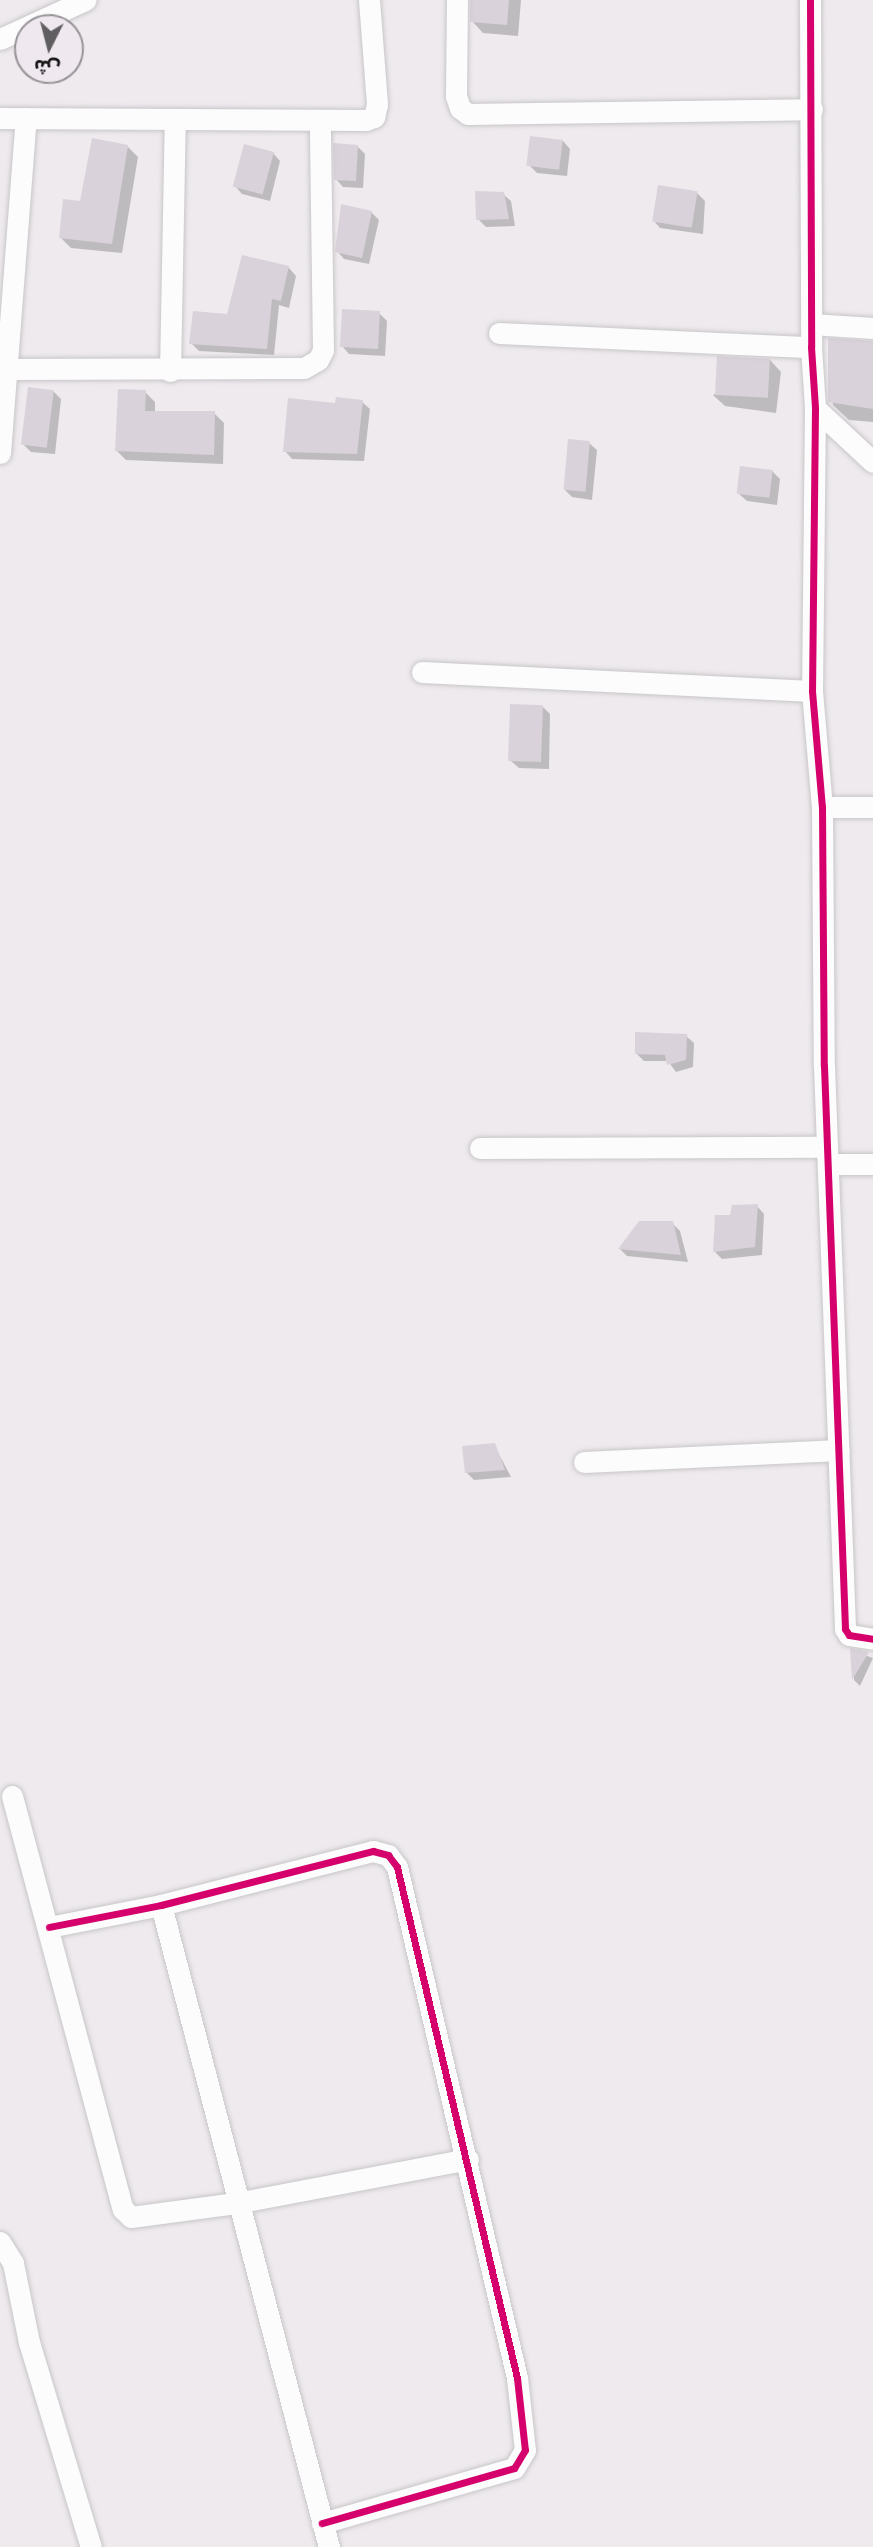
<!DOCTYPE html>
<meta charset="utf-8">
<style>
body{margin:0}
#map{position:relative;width:873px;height:2547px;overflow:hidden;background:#eeeaee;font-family:Mulish,"Noto Sans Arabic",sans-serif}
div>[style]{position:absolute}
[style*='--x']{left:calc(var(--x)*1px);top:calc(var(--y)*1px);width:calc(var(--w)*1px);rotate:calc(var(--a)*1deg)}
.shadow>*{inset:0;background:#0003}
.building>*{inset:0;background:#dad2da;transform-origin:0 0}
.roads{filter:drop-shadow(0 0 2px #c8c6c8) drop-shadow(0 0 2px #c8c6c8)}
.minor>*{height:21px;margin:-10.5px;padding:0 10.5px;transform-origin:10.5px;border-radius:10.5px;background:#fcfcfc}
.cycleway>*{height:7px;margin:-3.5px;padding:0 3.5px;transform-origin:3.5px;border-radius:3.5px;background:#d6006c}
span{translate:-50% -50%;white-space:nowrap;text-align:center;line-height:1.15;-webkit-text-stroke:5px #efe9ef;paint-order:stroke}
.north{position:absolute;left:14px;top:14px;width:70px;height:70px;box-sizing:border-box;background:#efe9ef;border:2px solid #979397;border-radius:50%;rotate:186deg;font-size:19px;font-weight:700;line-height:28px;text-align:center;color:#141314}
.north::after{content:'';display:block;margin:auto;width:24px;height:32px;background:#605e60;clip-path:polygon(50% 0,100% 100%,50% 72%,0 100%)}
</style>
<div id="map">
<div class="shadow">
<i style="clip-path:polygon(471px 0,521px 0,518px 36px,483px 33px,472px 21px)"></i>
<i style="clip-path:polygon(563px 141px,570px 149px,567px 176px,537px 173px,529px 165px)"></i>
<i style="clip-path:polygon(357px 146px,365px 154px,363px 188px,343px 187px,336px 179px)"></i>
<i style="clip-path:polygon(128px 147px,138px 157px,122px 253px,71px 248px,61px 238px,82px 203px)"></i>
<i style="clip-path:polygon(273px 153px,280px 161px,270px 201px,242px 194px,235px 186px)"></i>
<i style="clip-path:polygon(697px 193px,705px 201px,703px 234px,660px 228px,653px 220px)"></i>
<i style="clip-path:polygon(503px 194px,511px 201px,515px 226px,486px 227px,478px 219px)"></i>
<i style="clip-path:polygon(371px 212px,379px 220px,369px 264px,344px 259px,337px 251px)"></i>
<i style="clip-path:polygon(243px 257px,289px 268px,296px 276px,289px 308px,279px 305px,274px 355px,199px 351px,191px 343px,229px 316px)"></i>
<i style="clip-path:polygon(379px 313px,387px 321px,385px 356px,349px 354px,342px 346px)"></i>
<i style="clip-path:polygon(830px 340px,873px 343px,873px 422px,849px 420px,833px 405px,828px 373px)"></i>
<i style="clip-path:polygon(770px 360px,781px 372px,776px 413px,725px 406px,713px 395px)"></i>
<i style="clip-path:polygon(53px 391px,61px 399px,55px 454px,31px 452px,23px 444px)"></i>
<i style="clip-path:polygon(145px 392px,155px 402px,155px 412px,214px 413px,224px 423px,223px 464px,126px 460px,116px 450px)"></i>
<i style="clip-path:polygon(362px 402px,370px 409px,364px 461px,292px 459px,285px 451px,337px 405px)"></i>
<i style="clip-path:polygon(589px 443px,597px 450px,592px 500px,572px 497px,565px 490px)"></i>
<i style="clip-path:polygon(772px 471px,780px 479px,777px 505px,747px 501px,739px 494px)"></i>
<i style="clip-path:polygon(542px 706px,550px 714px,549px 769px,519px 768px,511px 761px)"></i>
<i style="clip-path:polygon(686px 1036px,694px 1043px,693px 1067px,676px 1072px,668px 1061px,644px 1061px,636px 1053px)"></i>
<i style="clip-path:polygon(757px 1206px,764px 1214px,762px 1255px,722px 1259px,715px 1252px,732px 1216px)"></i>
<i style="clip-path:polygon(672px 1223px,680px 1231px,688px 1262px,627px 1256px,620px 1249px)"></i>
<i style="clip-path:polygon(494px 1445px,511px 1477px,474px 1480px,466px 1472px)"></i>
<i style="clip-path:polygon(852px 1651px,873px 1658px,860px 1686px,854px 1680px)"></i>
</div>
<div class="building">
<i style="clip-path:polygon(470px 0,509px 0,507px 25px,470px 22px)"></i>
<i style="left:530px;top:136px;width:33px;height:30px;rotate:7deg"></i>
<i style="clip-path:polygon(92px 138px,128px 145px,112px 244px,59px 238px,63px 199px,80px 201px)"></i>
<i style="clip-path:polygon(333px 143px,358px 145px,356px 181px,334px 180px)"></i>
<i style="left:244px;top:144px;width:31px;height:44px;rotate:15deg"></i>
<i style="left:658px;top:185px;width:40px;height:37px;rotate:9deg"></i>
<i style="clip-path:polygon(475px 191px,504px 192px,509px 219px,476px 220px)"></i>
<i style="clip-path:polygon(341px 204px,372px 211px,362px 258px,335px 252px)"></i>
<i style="clip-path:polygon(242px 255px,289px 266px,281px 301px,272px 299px,267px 349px,189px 344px,193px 311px,227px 314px)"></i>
<i style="left:342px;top:309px;width:38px;height:38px;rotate:3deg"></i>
<i style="clip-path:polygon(828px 338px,873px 341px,873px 409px,828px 402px)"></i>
<i style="left:717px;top:356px;width:53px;height:39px;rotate:3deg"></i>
<i style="left:28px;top:387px;width:26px;height:58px;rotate:7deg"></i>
<i style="clip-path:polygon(118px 389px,146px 390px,145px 411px,215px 411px,214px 455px,115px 451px)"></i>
<i style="clip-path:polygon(336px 397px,363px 400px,357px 454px,283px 452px,288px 398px,335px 403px)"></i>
<i style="left:568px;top:439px;width:22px;height:51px;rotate:5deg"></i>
<i style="left:740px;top:466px;width:33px;height:28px;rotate:7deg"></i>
<i style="left:510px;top:704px;width:33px;height:57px;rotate:2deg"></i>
<i style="clip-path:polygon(635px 1032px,687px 1034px,686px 1060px,667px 1065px,665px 1055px,635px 1054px)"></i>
<i style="clip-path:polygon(758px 1204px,755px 1247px,713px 1252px,715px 1215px,730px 1215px,732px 1205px)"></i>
<i style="clip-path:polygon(639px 1221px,673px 1221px,681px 1255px,618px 1249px)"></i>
<i style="clip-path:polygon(495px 1443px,505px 1470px,465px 1473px,462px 1446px)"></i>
<i style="clip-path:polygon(850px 1648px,869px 1652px,852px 1680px)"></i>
</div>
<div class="roads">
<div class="minor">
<i style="--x:457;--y:0;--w:96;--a:90.6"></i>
<i style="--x:456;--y:96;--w:13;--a:72"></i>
<i style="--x:460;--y:108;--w:10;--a:37"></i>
<i style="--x:468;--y:114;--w:344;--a:-0.8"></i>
<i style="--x:810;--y:0;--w:347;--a:89.8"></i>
<i style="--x:811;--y:347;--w:61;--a:86.2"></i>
<i style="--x:815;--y:408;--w:283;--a:90.6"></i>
<i style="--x:812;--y:691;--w:116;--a:85.1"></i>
<i style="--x:822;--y:807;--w:259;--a:89.6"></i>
<i style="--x:824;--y:1066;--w:563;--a:87.86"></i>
<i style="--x:845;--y:1629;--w:7;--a:56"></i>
<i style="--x:849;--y:1635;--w:24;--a:9"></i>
<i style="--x:0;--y:39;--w:94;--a:-24.6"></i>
<i style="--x:0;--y:118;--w:366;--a:0.3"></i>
<i style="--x:366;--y:120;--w:9;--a:-21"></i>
<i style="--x:374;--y:117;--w:13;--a:-77"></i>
<i style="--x:377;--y:104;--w:104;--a:-94.4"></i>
<i style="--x:811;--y:324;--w:62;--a:3.7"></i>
<i style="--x:499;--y:333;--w:312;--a:2.6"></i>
<i style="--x:7;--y:369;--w:297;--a:-0.2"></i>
<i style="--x:304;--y:368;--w:16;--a:-30"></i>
<i style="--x:318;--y:360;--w:11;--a:-63"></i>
<i style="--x:323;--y:350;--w:227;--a:-90.8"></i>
<i style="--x:170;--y:371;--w:250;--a:-88.9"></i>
<i style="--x:815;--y:408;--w:79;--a:43"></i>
<i style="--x:0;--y:453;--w:336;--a:-85.6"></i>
<i style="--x:422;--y:672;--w:390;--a:2.8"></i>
<i style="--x:822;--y:807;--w:51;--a:0"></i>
<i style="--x:480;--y:1148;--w:347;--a:-0.2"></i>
<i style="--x:828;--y:1164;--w:45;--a:0"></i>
<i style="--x:584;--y:1462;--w:255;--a:-2.7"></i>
<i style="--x:12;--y:1796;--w:428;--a:75"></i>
<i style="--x:123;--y:2209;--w:11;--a:45"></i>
<i style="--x:131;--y:2217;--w:106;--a:-7.6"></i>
<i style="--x:236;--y:2203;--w:236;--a:-10.7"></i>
<i style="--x:161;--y:1905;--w:664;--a:75.34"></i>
<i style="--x:49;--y:1927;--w:114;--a:-11.1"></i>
<i style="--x:161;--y:1905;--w:219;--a:-14.3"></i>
<i style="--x:373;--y:1851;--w:16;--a:15"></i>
<i style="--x:388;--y:1855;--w:15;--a:53"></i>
<i style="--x:397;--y:1867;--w:525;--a:76.78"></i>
<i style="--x:517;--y:2378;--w:72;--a:83.7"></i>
<i style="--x:525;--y:2450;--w:21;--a:121"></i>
<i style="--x:514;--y:2468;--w:200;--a:164"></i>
<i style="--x:0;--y:2242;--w:25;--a:58"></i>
<i style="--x:13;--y:2263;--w:81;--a:78.6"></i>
<i style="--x:29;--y:2342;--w:214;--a:73.2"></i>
</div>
</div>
<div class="cycleway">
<i style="--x:810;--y:0;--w:347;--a:89.8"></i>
<i style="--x:811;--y:347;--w:61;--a:86.2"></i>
<i style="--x:815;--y:408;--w:283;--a:90.6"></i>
<i style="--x:812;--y:691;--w:116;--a:85.1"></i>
<i style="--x:822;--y:807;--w:259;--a:89.6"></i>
<i style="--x:824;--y:1066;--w:563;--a:87.86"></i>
<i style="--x:845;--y:1629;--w:7;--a:56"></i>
<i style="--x:849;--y:1635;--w:24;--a:9"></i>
<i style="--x:49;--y:1927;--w:114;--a:-11.1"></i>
<i style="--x:161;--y:1905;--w:219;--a:-14.3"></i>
<i style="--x:373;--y:1851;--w:16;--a:15"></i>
<i style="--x:388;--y:1855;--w:15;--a:53"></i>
<i style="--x:397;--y:1867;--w:525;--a:76.78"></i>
<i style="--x:517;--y:2378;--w:72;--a:83.7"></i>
<i style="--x:525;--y:2450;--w:21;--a:121"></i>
<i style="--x:514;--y:2468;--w:200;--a:164"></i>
</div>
<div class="north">ش</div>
</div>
